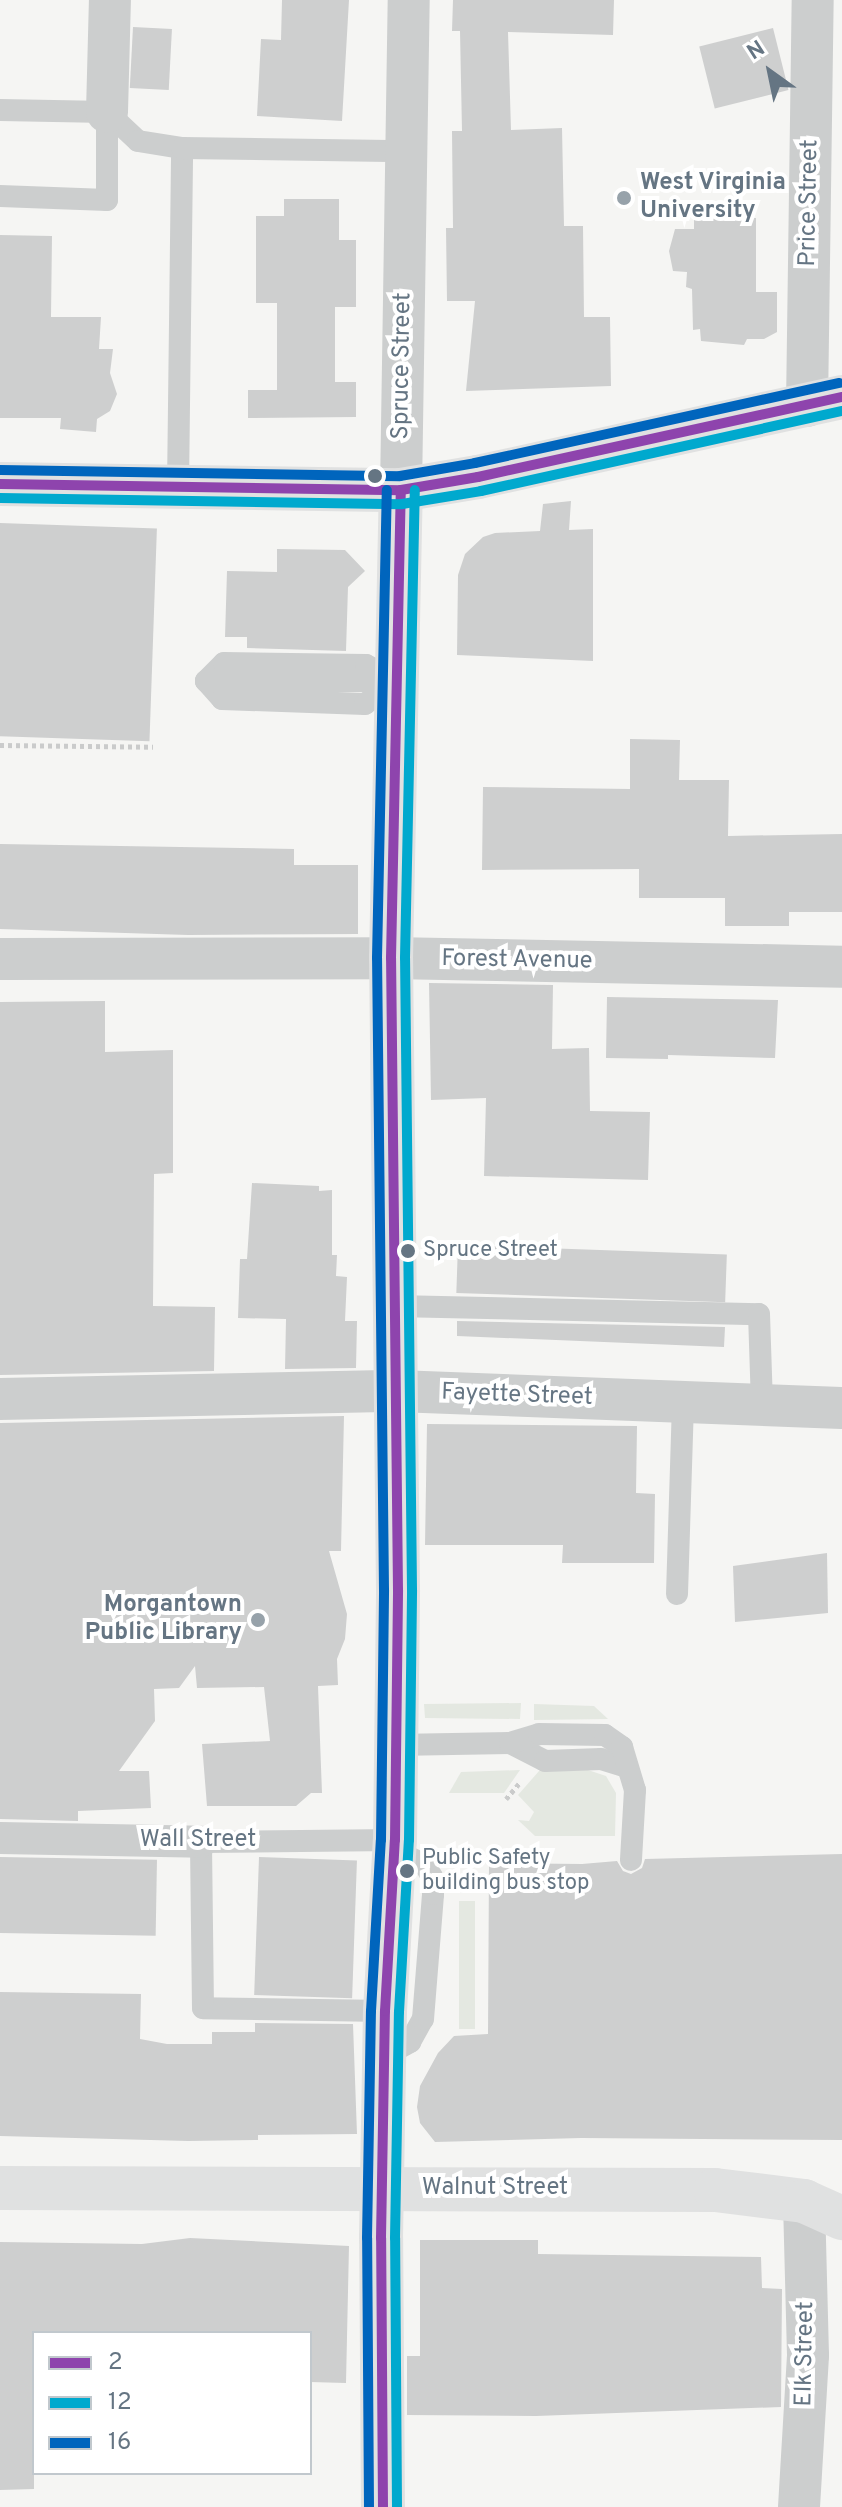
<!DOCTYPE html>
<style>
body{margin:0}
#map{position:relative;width:842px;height:2507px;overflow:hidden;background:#f5f5f3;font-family:Overpass,sans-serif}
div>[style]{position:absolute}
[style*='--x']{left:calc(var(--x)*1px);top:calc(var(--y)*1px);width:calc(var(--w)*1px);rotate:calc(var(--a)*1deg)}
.green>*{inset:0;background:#e4e8e1;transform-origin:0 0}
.building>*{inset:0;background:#cecfcf;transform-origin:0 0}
.path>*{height:5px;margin-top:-2.5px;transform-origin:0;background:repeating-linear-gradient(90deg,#cacbcb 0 4px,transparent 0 8px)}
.service>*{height:22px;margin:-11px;padding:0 11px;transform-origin:11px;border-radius:11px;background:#cccece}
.pedestrian>*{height:32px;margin:-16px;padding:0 16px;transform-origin:16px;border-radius:16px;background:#cccece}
.minor>*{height:42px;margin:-21px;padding:0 21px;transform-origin:21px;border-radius:21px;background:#cccece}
.primary>*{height:44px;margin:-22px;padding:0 22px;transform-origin:22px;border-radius:22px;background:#e0e1e1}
.bus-1>*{height:10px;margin:-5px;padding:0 5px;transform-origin:5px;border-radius:5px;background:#8e44ad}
.bus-2>*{height:10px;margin:-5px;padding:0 5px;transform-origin:5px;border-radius:5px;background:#00a9ce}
.bus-3>*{height:10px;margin:-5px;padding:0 5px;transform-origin:5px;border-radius:5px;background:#0065bd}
.dots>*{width:22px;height:22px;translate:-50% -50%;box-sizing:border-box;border:4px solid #fff;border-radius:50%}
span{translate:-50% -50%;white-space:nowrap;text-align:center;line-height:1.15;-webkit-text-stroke:8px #fff;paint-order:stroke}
.bus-label{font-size:22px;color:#657583}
.left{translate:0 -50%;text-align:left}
.poi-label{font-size:24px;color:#657583;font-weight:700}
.right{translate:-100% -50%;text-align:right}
.street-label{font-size:24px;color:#657583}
.legend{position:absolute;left:32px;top:2331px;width:280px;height:144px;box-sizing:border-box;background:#fff;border:2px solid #c1c8cd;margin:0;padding:10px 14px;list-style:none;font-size:24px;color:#657583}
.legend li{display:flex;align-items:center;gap:16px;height:40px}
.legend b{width:40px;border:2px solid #c1c8cd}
.north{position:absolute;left:730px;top:32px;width:80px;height:80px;-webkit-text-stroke:6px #fff;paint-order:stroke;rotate:327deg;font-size:22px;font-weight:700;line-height:32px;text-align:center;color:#657583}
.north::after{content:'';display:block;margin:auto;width:28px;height:36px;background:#657583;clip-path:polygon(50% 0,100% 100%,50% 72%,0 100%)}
</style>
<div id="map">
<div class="green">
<i style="clip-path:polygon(521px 1703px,520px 1719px,425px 1718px,424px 1704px)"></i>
<i style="clip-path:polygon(534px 1704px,594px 1706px,608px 1719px,534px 1720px)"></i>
<i style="clip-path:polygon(520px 1770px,504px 1793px,449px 1793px,461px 1772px)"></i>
<i style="clip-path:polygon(588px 1770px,606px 1776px,616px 1793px,615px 1836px,535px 1836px,518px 1820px,529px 1821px,534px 1812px,518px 1795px,539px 1771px)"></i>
<i style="left:459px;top:1901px;width:16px;height:128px"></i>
</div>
<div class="building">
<i style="clip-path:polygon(282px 0,349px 0,342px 121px,257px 116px,261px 39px,281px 40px)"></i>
<i style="clip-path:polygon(453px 0,614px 0,613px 35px,508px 32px,511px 130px,562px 128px,564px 226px,583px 226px,584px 317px,610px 317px,611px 386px,466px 391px,475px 301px,447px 301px,446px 228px,453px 228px,452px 131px,462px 131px,460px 31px,452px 31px)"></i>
<i style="left:133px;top:27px;width:39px;height:61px;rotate:3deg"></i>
<i style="left:773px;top:28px;width:64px;height:76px;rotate:76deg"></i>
<i style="clip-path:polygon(284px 199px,339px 199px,339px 240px,356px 240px,356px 307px,335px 307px,335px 382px,356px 382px,356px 417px,248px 418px,248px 390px,277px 390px,277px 303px,256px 303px,256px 216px,284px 216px)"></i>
<i style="clip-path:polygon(756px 218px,756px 292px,777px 292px,777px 332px,764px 339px,747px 339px,744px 345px,701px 341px,700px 329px,693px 330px,692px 289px,686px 287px,687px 272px,673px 271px,669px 251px,675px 229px,694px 229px,694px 219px)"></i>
<i style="clip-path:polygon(0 235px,52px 236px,51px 317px,101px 317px,99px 349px,113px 349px,110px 373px,117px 394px,110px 411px,97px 419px,96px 432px,60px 429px,61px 418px,0 418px)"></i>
<i style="clip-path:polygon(571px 501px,569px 530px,593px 529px,593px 661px,457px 655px,458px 575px,465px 554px,483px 537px,495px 533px,540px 531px,543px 504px)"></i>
<i style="left:0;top:523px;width:157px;height:213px;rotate:2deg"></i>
<i style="clip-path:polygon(277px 549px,345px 550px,365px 571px,348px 587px,346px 651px,247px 648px,247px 637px,225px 637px,227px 571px,277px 572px)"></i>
<i style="clip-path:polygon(630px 739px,680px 740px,679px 780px,729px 780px,728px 836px,842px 834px,842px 912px,789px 912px,789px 926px,725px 926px,725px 898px,639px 898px,639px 869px,482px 870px,483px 787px,630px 789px)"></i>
<i style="clip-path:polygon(0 844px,294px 849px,294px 865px,358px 865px,358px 934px,188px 935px,0 929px)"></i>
<i style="clip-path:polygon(429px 983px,553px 985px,552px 1049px,589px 1048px,590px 1111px,650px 1112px,648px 1180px,484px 1176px,486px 1098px,431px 1100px)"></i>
<i style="clip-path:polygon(607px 997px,778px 1000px,775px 1058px,668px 1055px,668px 1059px,606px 1058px)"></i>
<i style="clip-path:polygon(105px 1001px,105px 1052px,173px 1050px,173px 1173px,154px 1174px,153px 1306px,215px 1307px,214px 1371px,0 1375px,0 1002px)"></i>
<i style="clip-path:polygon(252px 1183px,319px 1186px,319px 1191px,332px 1190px,332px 1255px,337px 1255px,336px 1276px,347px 1277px,345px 1321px,357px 1321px,356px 1368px,285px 1369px,286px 1319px,238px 1318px,240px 1259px,247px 1259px)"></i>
<i style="left:458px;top:1245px;width:269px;height:48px;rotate:2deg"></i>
<i style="clip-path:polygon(457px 1321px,725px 1327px,724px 1347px,457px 1336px)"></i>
<i style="clip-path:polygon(344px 1416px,341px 1551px,329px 1551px,347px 1614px,345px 1639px,337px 1659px,338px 1685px,318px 1686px,322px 1793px,311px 1793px,296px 1806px,207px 1806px,202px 1744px,270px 1741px,264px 1687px,197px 1688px,195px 1666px,179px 1688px,154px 1689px,155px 1721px,119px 1771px,149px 1771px,151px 1808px,78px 1811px,78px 1821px,0 1819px,0 1423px)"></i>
<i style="clip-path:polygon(427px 1424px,637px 1426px,636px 1493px,655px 1494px,654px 1563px,562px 1563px,563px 1545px,425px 1545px)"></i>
<i style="clip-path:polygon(827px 1553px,828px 1613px,735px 1622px,733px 1566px)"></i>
<i style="clip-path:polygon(842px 1854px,842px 2140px,581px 2138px,435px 2142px,420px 2123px,417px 2107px,420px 2086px,438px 2053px,454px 2036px,488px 2034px,489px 1863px,582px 1864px,617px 1861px,623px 1871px,631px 1874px,642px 1868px,645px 1859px)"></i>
<i style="left:0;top:1857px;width:157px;height:76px;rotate:1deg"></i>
<i style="left:259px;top:1857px;width:98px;height:138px;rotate:2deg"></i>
<i style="clip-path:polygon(0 1992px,141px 1994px,140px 2039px,167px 2044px,212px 2044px,212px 2032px,255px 2032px,255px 2023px,353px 2024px,357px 2134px,258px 2135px,258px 2140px,188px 2141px,0 2136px)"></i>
<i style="clip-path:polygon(190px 2238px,349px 2246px,346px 2383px,310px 2382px,310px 2333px,34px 2333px,34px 2489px,0 2490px,0 2242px,142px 2244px)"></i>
<i style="clip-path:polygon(420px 2240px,538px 2240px,538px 2254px,761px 2257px,762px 2288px,782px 2289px,781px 2407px,536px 2416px,407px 2415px,407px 2356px,420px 2356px)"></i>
</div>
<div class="path">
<i style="--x:0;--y:745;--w:153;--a:0.7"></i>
<i style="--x:506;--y:1799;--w:23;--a:-50"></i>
</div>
<div class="service">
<i style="--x:0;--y:110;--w:107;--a:1.1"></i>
<i style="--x:107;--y:112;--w:42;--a:43.1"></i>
<i style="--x:138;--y:141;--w:45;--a:9"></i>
<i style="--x:0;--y:196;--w:107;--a:2.1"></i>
<i style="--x:107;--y:200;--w:88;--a:-90"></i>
<i style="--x:178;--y:487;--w:339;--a:-89.3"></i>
<i style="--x:182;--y:148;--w:224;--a:0.8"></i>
<i style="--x:206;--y:681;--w:24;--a:48"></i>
<i style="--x:222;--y:699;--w:143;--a:2"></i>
<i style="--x:365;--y:704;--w:39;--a:-37"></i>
<i style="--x:206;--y:681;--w:25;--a:-45"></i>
<i style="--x:224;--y:663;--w:142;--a:0.8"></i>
<i style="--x:366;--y:665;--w:34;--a:28"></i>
<i style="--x:206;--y:681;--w:187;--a:0"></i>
<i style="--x:395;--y:1306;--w:364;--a:1.3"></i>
<i style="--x:759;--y:1314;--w:89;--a:88.1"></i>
<i style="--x:677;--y:1594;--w:191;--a:-88.2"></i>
<i style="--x:510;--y:1743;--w:39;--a:27"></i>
<i style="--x:545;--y:1761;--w:56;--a:-2"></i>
<i style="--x:601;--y:1759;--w:27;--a:17"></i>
<i style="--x:395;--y:1745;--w:115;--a:-1"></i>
<i style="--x:510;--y:1743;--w:30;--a:-17"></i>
<i style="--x:539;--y:1734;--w:66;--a:0.9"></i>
<i style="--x:605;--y:1735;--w:21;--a:35"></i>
<i style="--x:622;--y:1747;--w:45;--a:73.2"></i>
<i style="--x:635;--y:1790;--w:70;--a:93.3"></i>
<i style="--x:385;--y:2011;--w:182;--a:-179.1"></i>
<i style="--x:203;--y:2008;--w:166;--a:-90.7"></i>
<i style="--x:201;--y:1842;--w:194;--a:-0.6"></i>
<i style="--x:385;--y:2056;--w:29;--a:-29"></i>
<i style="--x:410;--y:2042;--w:26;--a:-61"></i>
<i style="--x:423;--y:2019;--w:125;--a:-85.4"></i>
<i style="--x:433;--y:1894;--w:17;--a:-93"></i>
<i style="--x:432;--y:1877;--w:14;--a:-120"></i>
<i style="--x:425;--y:1865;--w:34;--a:-154"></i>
</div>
<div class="pedestrian">
<i style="--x:0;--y:1838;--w:201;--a:1.1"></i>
</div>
<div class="minor">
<i style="--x:107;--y:112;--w:112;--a:-88.5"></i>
<i style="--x:807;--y:406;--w:406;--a:-89.2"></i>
<i style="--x:401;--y:490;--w:490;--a:-89.1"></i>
<i style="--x:0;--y:959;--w:391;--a:-0.1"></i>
<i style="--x:391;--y:958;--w:451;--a:1.1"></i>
<i style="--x:0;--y:1399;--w:397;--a:-1.2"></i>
<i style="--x:397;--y:1391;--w:445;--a:2.2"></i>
<i style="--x:799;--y:2507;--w:152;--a:-86.6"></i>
<i style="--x:808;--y:2355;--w:154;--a:-91.5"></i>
</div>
<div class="primary">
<i style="--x:0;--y:484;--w:401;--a:0.9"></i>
<i style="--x:401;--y:490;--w:78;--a:-9.6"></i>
<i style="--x:478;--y:477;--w:373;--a:-12.4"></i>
<i style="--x:0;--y:2188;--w:715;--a:0.16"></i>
<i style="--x:715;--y:2190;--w:90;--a:7"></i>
<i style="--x:804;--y:2201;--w:42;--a:24.1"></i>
<i style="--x:383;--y:2507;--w:269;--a:-90.4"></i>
<i style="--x:381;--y:2238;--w:227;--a:-89"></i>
<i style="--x:385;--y:2011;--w:171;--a:-86.7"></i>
<i style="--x:395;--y:1840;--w:250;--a:-89.3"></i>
<i style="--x:398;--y:1590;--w:632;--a:-90.63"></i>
<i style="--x:391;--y:958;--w:468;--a:-88.8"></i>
</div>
<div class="bus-1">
<i style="--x:0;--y:484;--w:401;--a:0.9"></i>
<i style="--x:401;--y:490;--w:78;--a:-9.6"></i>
<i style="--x:478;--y:477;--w:373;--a:-12.4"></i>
<i style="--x:383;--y:2507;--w:269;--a:-90.4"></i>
<i style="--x:381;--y:2238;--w:227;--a:-89"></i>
<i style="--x:385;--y:2011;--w:171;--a:-86.7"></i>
<i style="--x:395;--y:1840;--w:250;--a:-89.3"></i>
<i style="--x:398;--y:1590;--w:632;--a:-90.63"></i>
<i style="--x:391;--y:958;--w:468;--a:-88.8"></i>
</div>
<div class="bus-2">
<i style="--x:0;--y:498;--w:402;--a:0.9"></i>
<i style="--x:402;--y:504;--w:80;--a:-9.3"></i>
<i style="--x:481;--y:491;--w:370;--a:-12.5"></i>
<i style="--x:397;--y:2507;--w:269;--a:-90.4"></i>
<i style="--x:395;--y:2238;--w:226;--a:-89"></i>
<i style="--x:399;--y:2012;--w:172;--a:-86.7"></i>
<i style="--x:409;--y:1840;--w:250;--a:-89.3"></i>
<i style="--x:412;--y:1590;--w:632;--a:-90.63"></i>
<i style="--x:405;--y:958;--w:468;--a:-88.8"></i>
</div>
<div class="bus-3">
<i style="--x:0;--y:470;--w:400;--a:0.9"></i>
<i style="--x:400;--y:476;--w:76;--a:-9.8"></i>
<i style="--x:475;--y:463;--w:373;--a:-12.4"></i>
<i style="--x:369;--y:2507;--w:269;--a:-90.4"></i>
<i style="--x:367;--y:2238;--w:227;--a:-89"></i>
<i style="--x:371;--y:2011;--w:171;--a:-86.7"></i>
<i style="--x:381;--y:1840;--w:250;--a:-89.3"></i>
<i style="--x:384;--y:1590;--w:632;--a:-90.63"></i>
<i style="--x:377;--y:958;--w:468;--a:-88.8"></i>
</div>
<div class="dots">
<i style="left:624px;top:198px;background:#97a2aa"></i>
<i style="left:375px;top:476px;background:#657583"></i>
<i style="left:408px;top:1251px;background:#657583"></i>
<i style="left:258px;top:1620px;background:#97a2aa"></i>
<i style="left:407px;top:1871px;background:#657583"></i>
</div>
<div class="bus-label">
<span class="left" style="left:423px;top:1251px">Spruce Street</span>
<span class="left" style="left:422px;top:1871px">Public Safety<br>building bus stop</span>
</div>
<div class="poi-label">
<span class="left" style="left:640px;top:198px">West Virginia<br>University</span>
<span class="right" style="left:242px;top:1620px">Morgantown<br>Public Library</span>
</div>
<div class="street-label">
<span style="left:810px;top:203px;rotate:-89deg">Price Street</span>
<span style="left:403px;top:366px;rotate:-89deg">Spruce Street</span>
<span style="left:517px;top:961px;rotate:1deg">Forest Avenue</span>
<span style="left:517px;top:1396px;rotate:2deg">Fayette Street</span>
<span style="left:198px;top:1841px">Wall Street</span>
<span style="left:495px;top:2189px">Walnut Street</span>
<span style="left:806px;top:2354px;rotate:-89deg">Elk Street</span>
</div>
<ul class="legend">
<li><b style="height:10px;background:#8e44ad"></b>2</li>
<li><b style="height:10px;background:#00a9ce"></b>12</li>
<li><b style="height:10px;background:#0065bd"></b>16</li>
</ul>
<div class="north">N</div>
</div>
